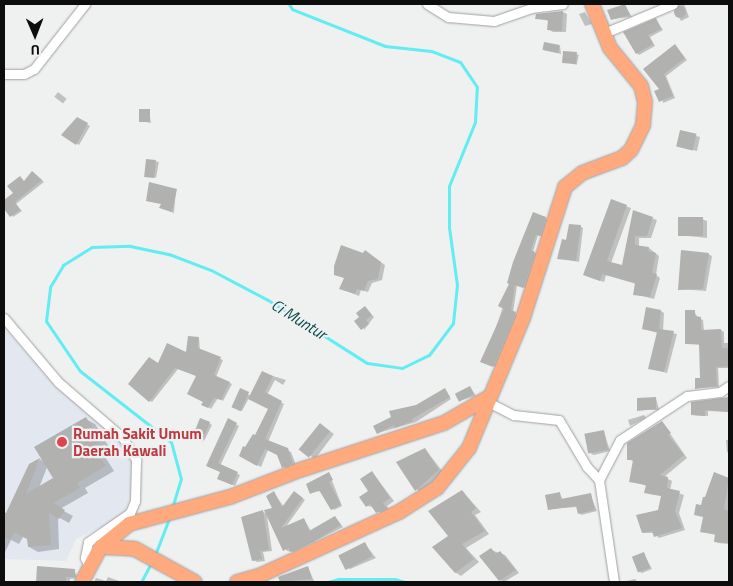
<!DOCTYPE html>
<style>
body{margin:0}
#map{position:relative;width:733px;height:586px;overflow:hidden;background:#eff0f0;font-family:"Titillium Web",sans-serif}
div>[style]{position:absolute}
[style*='--x']{left:calc(var(--x)*1px);top:calc(var(--y)*1px);width:calc(var(--w)*1px);rotate:calc(var(--a)*1deg)}
.built>*{inset:0;background:#e3e8f0}
.shadow>*{inset:0;background:#0003;transform-origin:0 0}
.stream>*{height:3px;margin:-1.5px;padding:0 1.5px;transform-origin:1.5px;border-radius:1.5px;background:#61edf1}
.building>*{inset:0;background:#b1b1b0;transform-origin:0 0}
.round{border-radius:50%}
.roads{filter:drop-shadow(0 0 1px #9f9fa0) drop-shadow(0 0 1px #9f9fa0)}
.minor>*{height:9px;margin:-4.5px;padding:0 4.5px;transform-origin:4.5px;border-radius:4.5px;background:#fff}
.highway>*{height:14px;margin:-7px;padding:0 7px;transform-origin:7px;border-radius:7px;background:#feaa7e}
.dots>*{width:14px;height:14px;translate:-50% -50%;box-sizing:border-box;border:2px solid #eff0f0;border-radius:50%}
span{translate:-50% -50%;white-space:nowrap;text-align:center;line-height:1.15;-webkit-text-stroke:4.5px #eff0f0;paint-order:stroke}
.health-label{font-size:15px;color:#be3a42;font-weight:700}
.left{translate:0 -50%;text-align:left}
.water-label{font-size:16px;color:#07494b;font-style:italic}
.frame{position:absolute;inset:0;border:5px solid #0d0d0d;pointer-events:none}
.north{position:absolute;left:10px;top:10px;width:50px;height:50px;-webkit-text-stroke:4px #eff0f0;paint-order:stroke;rotate:179deg;font-size:14px;font-weight:700;line-height:20px;text-align:center;color:#0d0d0d}
.north::after{content:'';display:block;margin:auto;width:18px;height:22px;background:#0d0d0d;clip-path:polygon(50% 0,100% 100%,50% 72%,0 100%)}
</style>
<div id="map">
<div class="built">
<i style="clip-path:polygon(4px 328px,57px 388px,116px 437px,125px 447px,132px 462px,132px 494px,125px 511px,108px 524px,76px 539px,66px 561px,4px 559px)"></i>
</div>
<div class="shadow">
<i style="clip-path:polygon(624px 4px,632px 17px,612px 19px)"></i>
<i style="clip-path:polygon(679px 4px,684px 4px,689px 17px,681px 21px,675px 11px)"></i>
<i style="clip-path:polygon(563px 12px,567px 14px,566px 32px,553px 32px,548px 29px,549px 21px,537px 18px)"></i>
<i style="clip-path:polygon(585px 12px,592px 24px,585px 26px,579px 14px)"></i>
<i style="clip-path:polygon(656px 19px,663px 30px,650px 37px,655px 46px,639px 55px,637px 53px)"></i>
<i style="clip-path:polygon(560px 46px,561px 54px,543px 50px)"></i>
<i style="clip-path:polygon(675px 46px,687px 60px,666px 76px,675px 98px,663px 103px,661px 89px,645px 70px)"></i>
<i style="left:564px;top:52px;width:15px;height:10px;rotate:11deg"></i>
<i style="left:58px;top:92px;width:11px;height:6px;rotate:38deg"></i>
<i style="clip-path:polygon(149px 111px,151px 123px,140px 121px)"></i>
<i style="clip-path:polygon(77px 119px,90px 126px,79px 145px,63px 135px,68px 127px,72px 129px)"></i>
<i style="clip-path:polygon(681px 132px,700px 137px,697px 151px,681px 147px)"></i>
<i style="left:148px;top:160px;width:11px;height:16px;rotate:10deg"></i>
<i style="clip-path:polygon(33px 172px,44px 182px,16px 204px,22px 211px,13px 217px,4px 201px,15px 193px)"></i>
<i style="clip-path:polygon(176px 190px,174px 213px,163px 209px,162px 204px,148px 201px)"></i>
<i style="clip-path:polygon(612px 201px,631px 208px,611px 263px,623px 267px,634px 212px,657px 220px,651px 238px,639px 238px,639px 247px,649px 248px,659px 256px,656px 275px,660px 278px,654px 299px,634px 294px,636px 284px,606px 275px,604px 282px,589px 277px)"></i>
<i style="clip-path:polygon(534px 214px,548px 219px,543px 237px,538px 235px,533px 252px,537px 254px,526px 288px,517px 286px,513px 313px,518px 315px,496px 367px,484px 363px)"></i>
<i style="clip-path:polygon(702px 219px,707px 221px,707px 238px,679px 235px)"></i>
<i style="clip-path:polygon(580px 226px,583px 228px,579px 262px,559px 258px)"></i>
<i style="clip-path:polygon(369px 254px,385px 265px,382px 280px,372px 283px,368px 292px,361px 290px,359px 296px,340px 288px,345px 278px,340px 276px)"></i>
<i style="clip-path:polygon(708px 254px,712px 256px,706px 291px,679px 289px)"></i>
<i style="clip-path:polygon(365px 308px,374px 317px,364px 330px,361px 317px)"></i>
<i style="clip-path:polygon(661px 311px,664px 313px,663px 331px,677px 334px,667px 373px,649px 368px,658px 333px,643px 329px)"></i>
<i style="clip-path:polygon(694px 311px,698px 318px,703px 320px,704px 331px,721px 330px,724px 332px,724px 343px,729px 343px,729px 368px,718px 368px,719px 387px,696px 388px,701px 380px,701px 345px,687px 344px)"></i>
<i style="clip-path:polygon(199px 338px,200px 351px,223px 360px,216px 377px,232px 384px,223px 401px,218px 398px,211px 409px,203px 404px,197px 376px,178px 369px,152px 402px,150px 401px,159px 365px,187px 353px)"></i>
<i style="clip-path:polygon(263px 373px,286px 380px,283px 385px,275px 380px,267px 395px,284px 404px,268px 442px,291px 452px,296px 465px,286px 469px,278px 454px,268px 450px,261px 467px,240px 456px,256px 437px,270px 408px,249px 398px,242px 411px,235px 408px,240px 390px,251px 396px)"></i>
<i style="clip-path:polygon(470px 387px,476px 396px,459px 401px)"></i>
<i style="clip-path:polygon(445px 390px,451px 399px,416px 422px,378px 433px)"></i>
<i style="clip-path:polygon(656px 398px,659px 410px,639px 410px)"></i>
<i style="clip-path:polygon(729px 400px,729px 417px,728px 412px,708px 411px,708px 416px,693px 415px,693px 405px)"></i>
<i style="clip-path:polygon(644px 415px,646px 418px,630px 426px,628px 420px)"></i>
<i style="clip-path:polygon(evenodd,86px 419px,95px 424px,109px 447px,102px 452px,114px 471px,85px 488px,88px 493px,60px 509px,73px 516px,69px 523px,58px 517px,59px 549px,38px 552px,29px 547px,29px 539px,23px 537px,19px 544px,11px 540px,4px 554px,4px 513px,7px 515px,40px 459px,44px 462px,86px 419px,47px 467px,54px 479px,39px 488px,47px 467px)"></i>
<i style="clip-path:polygon(201px 419px,212px 425px,204px 441px,195px 437px)"></i>
<i style="clip-path:polygon(229px 420px,239px 426px,220px 466px,240px 475px,235px 486px,219px 478px,222px 472px,210px 467px)"></i>
<i style="clip-path:polygon(662px 422px,687px 458px,664px 477px,672px 481px,670px 490px,684px 495px,679px 513px,685px 530px,659px 538px,654px 533px,643px 533px,659px 511px,662px 496px,650px 494px,646px 492px,647px 486px,631px 481px,634px 462px,629px 459px)"></i>
<i style="clip-path:polygon(324px 427px,334px 434px,315px 459px,301px 449px)"></i>
<i style="clip-path:polygon(604px 432px,610px 451px,594px 455px,591px 454px)"></i>
<i style="clip-path:polygon(726px 440px,729px 440px,729px 453px,727px 452px)"></i>
<i style="clip-path:polygon(425px 449px,443px 472px,420px 493px,398px 463px)"></i>
<i style="clip-path:polygon(372px 472px,394px 501px,387px 506px,390px 511px,382px 514px,374px 507px,367px 506px)"></i>
<i style="clip-path:polygon(329px 473px,342px 506px,334px 510px,321px 491px,311px 493px)"></i>
<i style="clip-path:polygon(715px 474px,729px 479px,729px 544px,718px 543px,715px 541px,716px 535px,701px 532px,704px 517px,702px 506px)"></i>
<i style="clip-path:polygon(462px 491px,481px 512px,475px 515px,489px 534px,466px 548px,479px 562px,461px 576px,455px 572px,449px 537px)"></i>
<i style="clip-path:polygon(274px 493px,284px 507px,297px 494px,305px 500px,285px 528px,304px 519px,311px 531px,335px 517px,343px 527px,294px 552px,287px 551px,267px 516px,272px 551px,263px 552px,265px 561px,257px 562px,253px 560px,243px 518px,263px 512px,267px 514px,274px 509px)"></i>
<i style="clip-path:polygon(560px 494px,563px 500px,590px 494px,597px 511px,581px 515px,577px 507px,549px 509px)"></i>
<i style="clip-path:polygon(365px 544px,376px 558px,350px 569px,345px 566px)"></i>
<i style="clip-path:polygon(491px 550px,505px 555px,519px 573px,504px 582px,500px 580px)"></i>
<i style="clip-path:polygon(644px 554px,652px 569px,642px 573px,640px 572px)"></i>
<i style="clip-path:polygon(38px 567px,74px 570px,78px 578px,70px 579px,70px 582px,37px 582px)"></i>
<i style="clip-path:polygon(308px 567px,314px 581px,281px 582px,279px 578px)"></i>
<i style="clip-path:polygon(108px 577px,122px 582px,94px 582px,96px 578px,106px 581px)"></i>
<i style="clip-path:polygon(635px 579px,638px 582px,626px 582px,626px 581px)"></i>
</div>
<div class="stream">
<i style="--x:172;--y:508;--w:30;--a:-73"></i>
<i style="--x:181;--y:479;--w:38;--a:-105"></i>
<i style="--x:171;--y:442;--w:115;--a:-142"></i>
<i style="--x:80;--y:371;--w:60;--a:-124.2"></i>
<i style="--x:46;--y:321;--w:34;--a:-83"></i>
<i style="--x:50;--y:287;--w:26;--a:-59"></i>
<i style="--x:63;--y:265;--w:34;--a:-32"></i>
<i style="--x:92;--y:247;--w:38;--a:-2"></i>
<i style="--x:130;--y:246;--w:40;--a:12"></i>
<i style="--x:169;--y:254;--w:45;--a:20.9"></i>
<i style="--x:211;--y:270;--w:64;--a:27.8"></i>
<i style="--x:268;--y:300;--w:117;--a:32.5"></i>
<i style="--x:367;--y:363;--w:35;--a:8"></i>
<i style="--x:402;--y:368;--w:30;--a:-26"></i>
<i style="--x:429;--y:355;--w:40;--a:-53"></i>
<i style="--x:453;--y:323;--w:38;--a:-84"></i>
<i style="--x:457;--y:285;--w:59;--a:-97.9"></i>
<i style="--x:449;--y:227;--w:41;--a:-90"></i>
<i style="--x:449;--y:186;--w:69;--a:-67.9"></i>
<i style="--x:475;--y:122;--w:35;--a:-87"></i>
<i style="--x:477;--y:87;--w:30;--a:-124"></i>
<i style="--x:460;--y:62;--w:31;--a:-159"></i>
<i style="--x:431;--y:51;--w:46;--a:-173.8"></i>
<i style="--x:385;--y:46;--w:100;--a:-158.3"></i>
<i style="--x:292;--y:9;--w:6;--a:-121"></i>
<i style="--x:155;--y:555;--w:42;--a:-69"></i>
<i style="--x:141;--y:582;--w:21;--a:-62"></i>
<i style="--x:328;--y:582;--w:10;--a:-17"></i>
<i style="--x:338;--y:579;--w:57;--a:0"></i>
<i style="--x:395;--y:579;--w:10;--a:17"></i>
</div>
<div class="building">
<i style="clip-path:polygon(625px 4px,630px 15px,611px 20px,607px 10px)"></i>
<i class="round" style="left:674px;top:6px;width:12px;height:12px"></i>
<i style="clip-path:polygon(563px 11px,562px 31px,547px 30px,548px 20px,535px 19px,536px 14px)"></i>
<i style="clip-path:polygon(656px 18px,661px 29px,648px 35px,653px 44px,636px 54px,623px 32px)"></i>
<i style="left:544px;top:42px;width:16px;height:8px;rotate:11deg"></i>
<i style="clip-path:polygon(675px 44px,685px 58px,664px 74px,673px 96px,659px 102px,654px 91px,659px 89px,643px 69px)"></i>
<i style="left:563px;top:51px;width:14px;height:12px;rotate:4deg"></i>
<i style="left:139px;top:109px;width:11px;height:13px"></i>
<i style="clip-path:polygon(77px 117px,88px 123px,76px 145px,61px 135px)"></i>
<i style="left:680px;top:130px;width:17px;height:17px;rotate:13deg"></i>
<i style="left:146px;top:159px;width:10px;height:18px;rotate:6deg"></i>
<i style="clip-path:polygon(32px 171px,42px 180px,15px 202px,20px 210px,10px 217px,4px 209px,4px 200px,13px 193px,7px 186px,20px 176px,24px 181px)"></i>
<i style="clip-path:polygon(149px 182px,177px 189px,172px 212px,159px 208px,161px 204px,146px 201px)"></i>
<i style="clip-path:polygon(611px 199px,627px 205px,607px 261px,622px 265px,633px 210px,653px 217px,647px 236px,635px 236px,635px 245px,649px 247px,648px 251px,656px 253px,652px 273px,657px 274px,650px 297px,633px 295px,635px 283px,602px 274px,600px 281px,583px 275px)"></i>
<i style="clip-path:polygon(533px 212px,546px 217px,540px 236px,536px 235px,531px 250px,535px 252px,523px 288px,515px 285px,511px 310px,516px 312px,493px 367px,480px 362px,504px 309px,498px 306px,509px 284px,507px 283px,513px 262px)"></i>
<i style="left:678px;top:217px;width:25px;height:19px"></i>
<i style="clip-path:polygon(569px 224px,581px 225px,576px 261px,557px 259px,562px 239px,566px 240px)"></i>
<i style="clip-path:polygon(341px 245px,363px 253px,365px 250px,381px 262px,378px 279px,368px 281px,364px 291px,357px 289px,355px 294px,339px 289px,344px 278px,334px 275px,334px 266px)"></i>
<i style="clip-path:polygon(681px 250px,709px 253px,703px 289px,678px 290px)"></i>
<i style="clip-path:polygon(365px 306px,372px 315px,366px 320px,369px 324px,361px 330px,354px 321px,359px 317px,356px 313px)"></i>
<i style="clip-path:polygon(646px 307px,661px 310px,659px 329px,674px 331px,664px 372px,648px 369px,657px 332px,642px 329px)"></i>
<i style="clip-path:polygon(685px 310px,695px 310px,695px 316px,701px 317px,701px 330px,721px 329px,722px 348px,729px 348px,729px 366px,716px 367px,717px 386px,695px 389px,695px 378px,700px 378px,699px 344px,685px 344px)"></i>
<i style="clip-path:polygon(188px 336px,199px 337px,198px 348px,221px 357px,214px 375px,230px 382px,221px 400px,214px 398px,208px 408px,201px 405px,203px 402px,187px 394px,196px 376px,175px 368px,149px 402px,128px 384px,149px 357px,158px 363px,167px 343px,186px 352px)"></i>
<i style="clip-path:polygon(262px 371px,273px 376px,265px 392px,282px 401px,265px 439px,288px 448px,293px 463px,282px 468px,277px 455px,265px 449px,257px 466px,239px 456px,243px 446px,245px 447px,253px 434px,255px 435px,268px 409px,248px 399px)"></i>
<i style="left:470px;top:386px;width:9px;height:17px;rotate:63deg"></i>
<i style="left:240px;top:388px;width:10px;height:21px;rotate:24deg"></i>
<i style="clip-path:polygon(445px 388px,450px 397px,412px 419px,413px 421px,395px 428px,394px 425px,377px 434px,373px 426px,391px 417px,389px 411px,416px 405px)"></i>
<i style="clip-path:polygon(656px 397px,656px 409px,637px 411px,637px 398px)"></i>
<i style="clip-path:polygon(729px 397px,729px 412px,705px 410px,705px 416px,691px 415px,691px 402px)"></i>
<i style="clip-path:polygon(86px 417px,101px 442px,93px 446px,106px 466px,77px 483px,80px 488px,53px 503px,65px 510px,59px 519px,49px 513px,51px 545px,28px 547px,27px 539px,14px 532px,10px 540px,4px 537px,4px 512px,6px 513px,29px 464px,40px 458px,26px 494px,53px 478px,34px 447px)"></i>
<i style="left:200px;top:418px;width:11px;height:21px;rotate:22deg"></i>
<i style="clip-path:polygon(228px 418px,237px 423px,218px 463px,238px 472px,232px 485px,217px 479px,220px 472px,206px 466px)"></i>
<i style="clip-path:polygon(662px 421px,671px 433px,668px 435px,684px 455px,660px 475px,668px 477px,667px 488px,680px 491px,675px 511px,682px 528px,654px 537px,652px 531px,642px 533px,636px 515px,658px 510px,661px 496px,644px 493px,646px 485px,629px 482px,633px 460px,627px 460px,627px 443px)"></i>
<i style="left:320px;top:423px;width:13px;height:34px;rotate:39deg"></i>
<i style="left:604px;top:430px;width:20px;height:20px;rotate:79deg"></i>
<i style="clip-path:polygon(425px 448px,439px 470px,415px 491px,396px 462px)"></i>
<i style="clip-path:polygon(372px 471px,390px 498px,383px 503px,387px 508px,376px 513px,370px 504px,366px 507px,359px 497px,368px 491px,360px 479px)"></i>
<i style="clip-path:polygon(329px 472px,333px 480px,329px 482px,341px 505px,331px 510px,319px 490px,310px 494px,306px 484px)"></i>
<i style="clip-path:polygon(714px 472px,729px 478px,724px 509px,729px 511px,728px 543px,714px 542px,715px 534px,700px 532px,703px 517px,694px 515px,696px 504px,701px 505px,703px 497px,705px 497px)"></i>
<i style="clip-path:polygon(462px 490px,476px 508px,471px 512px,485px 531px,462px 544px,474px 559px,455px 573px,432px 547px,448px 536px,428px 511px)"></i>
<i style="clip-path:polygon(274px 491px,282px 507px,294px 491px,303px 498px,281px 528px,304px 518px,309px 531px,335px 516px,341px 525px,313px 542px,290px 552px,289px 548px,283px 551px,264px 510px,272px 508px,266px 496px)"></i>
<i style="clip-path:polygon(560px 492px,561px 499px,591px 493px,595px 510px,578px 514px,576px 506px,548px 510px,545px 495px)"></i>
<i style="clip-path:polygon(263px 510px,269px 550px,260px 551px,262px 559px,252px 561px,241px 517px)"></i>
<i style="left:365px;top:542px;width:16px;height:30px;rotate:63deg"></i>
<i style="clip-path:polygon(491px 548px,496px 554px,500px 551px,516px 570px,499px 581px,479px 556px)"></i>
<i style="left:644px;top:552px;width:17px;height:13px;rotate:69deg"></i>
<i style="clip-path:polygon(37px 566px,75px 569px,75px 577px,66px 577px,66px 581px,61px 582px,36px 582px)"></i>
<i style="clip-path:polygon(308px 566px,312px 579px,280px 582px,278px 577px)"></i>
</div>
<div class="roads">
<div class="minor">
<i style="--x:427;--y:4;--w:25;--a:32"></i>
<i style="--x:448;--y:17;--w:46;--a:5"></i>
<i style="--x:494;--y:21;--w:39;--a:-19"></i>
<i style="--x:531;--y:8;--w:32;--a:-7"></i>
<i style="--x:602;--y:34;--w:77;--a:-22.9"></i>
<i style="--x:4;--y:74;--w:20;--a:0"></i>
<i style="--x:24;--y:74;--w:11;--a:-27"></i>
<i style="--x:34;--y:69;--w:83;--a:-51.9"></i>
<i style="--x:4;--y:318;--w:84;--a:49.8"></i>
<i style="--x:58;--y:382;--w:86;--a:40.7"></i>
<i style="--x:123;--y:438;--w:26;--a:59"></i>
<i style="--x:136;--y:460;--w:41;--a:91.4"></i>
<i style="--x:135;--y:501;--w:13;--a:113"></i>
<i style="--x:130;--y:513;--w:51;--a:145.4"></i>
<i style="--x:88;--y:542;--w:16;--a:101"></i>
<i style="--x:85;--y:558;--w:9;--a:63"></i>
<i style="--x:488;--y:402;--w:29;--a:27"></i>
<i style="--x:514;--y:415;--w:45;--a:6.3"></i>
<i style="--x:559;--y:420;--w:55;--a:59.2"></i>
<i style="--x:587;--y:467;--w:18;--a:47"></i>
<i style="--x:599;--y:480;--w:45;--a:-62.3"></i>
<i style="--x:620;--y:440;--w:80;--a:-33.3"></i>
<i style="--x:687;--y:396;--w:33;--a:-7"></i>
<i style="--x:720;--y:392;--w:11;--a:-34"></i>
<i style="--x:599;--y:480;--w:103;--a:81.6"></i>
</div>
<div class="highway">
<i style="--x:101;--y:547;--w:34;--a:3"></i>
<i style="--x:135;--y:549;--w:68;--a:28.8"></i>
<i style="--x:82;--y:582;--w:40;--a:-62"></i>
<i style="--x:101;--y:547;--w:36;--a:-39"></i>
<i style="--x:129;--y:524;--w:105;--a:-15"></i>
<i style="--x:230;--y:497;--w:75;--a:-21.1"></i>
<i style="--x:300;--y:470;--w:151;--a:-18.1"></i>
<i style="--x:444;--y:423;--w:52;--a:-30"></i>
<i style="--x:237;--y:582;--w:25;--a:-16"></i>
<i style="--x:261;--y:575;--w:152;--a:-24.5"></i>
<i style="--x:399;--y:512;--w:45;--a:-32.3"></i>
<i style="--x:437;--y:488;--w:51;--a:-51.3"></i>
<i style="--x:469;--y:448;--w:141;--a:-67.4"></i>
<i style="--x:523;--y:318;--w:138;--a:-72.2"></i>
<i style="--x:565;--y:187;--w:22;--a:-39"></i>
<i style="--x:582;--y:173;--w:43;--a:-20.6"></i>
<i style="--x:622;--y:158;--w:12;--a:-42"></i>
<i style="--x:631;--y:150;--w:28;--a:-64"></i>
<i style="--x:643;--y:125;--w:23;--a:-85"></i>
<i style="--x:645;--y:102;--w:16;--a:-104"></i>
<i style="--x:641;--y:86;--w:49;--a:-129.2"></i>
<i style="--x:610;--y:48;--w:48;--a:-112.2"></i>
</div>
</div>
<div class="dots">
<i style="left:62px;top:442px;background:#e0444e"></i>
</div>
<div class="health-label">
<span class="left" style="left:73px;top:442px">Rumah Sakit Umum<br>Daerah Kawali</span>
</div>
<div class="water-label">
<span style="left:299px;top:319px;rotate:32deg">Ci Muntur</span>
</div>
<div class="frame"></div>
<div class="north">U</div>
</div>
